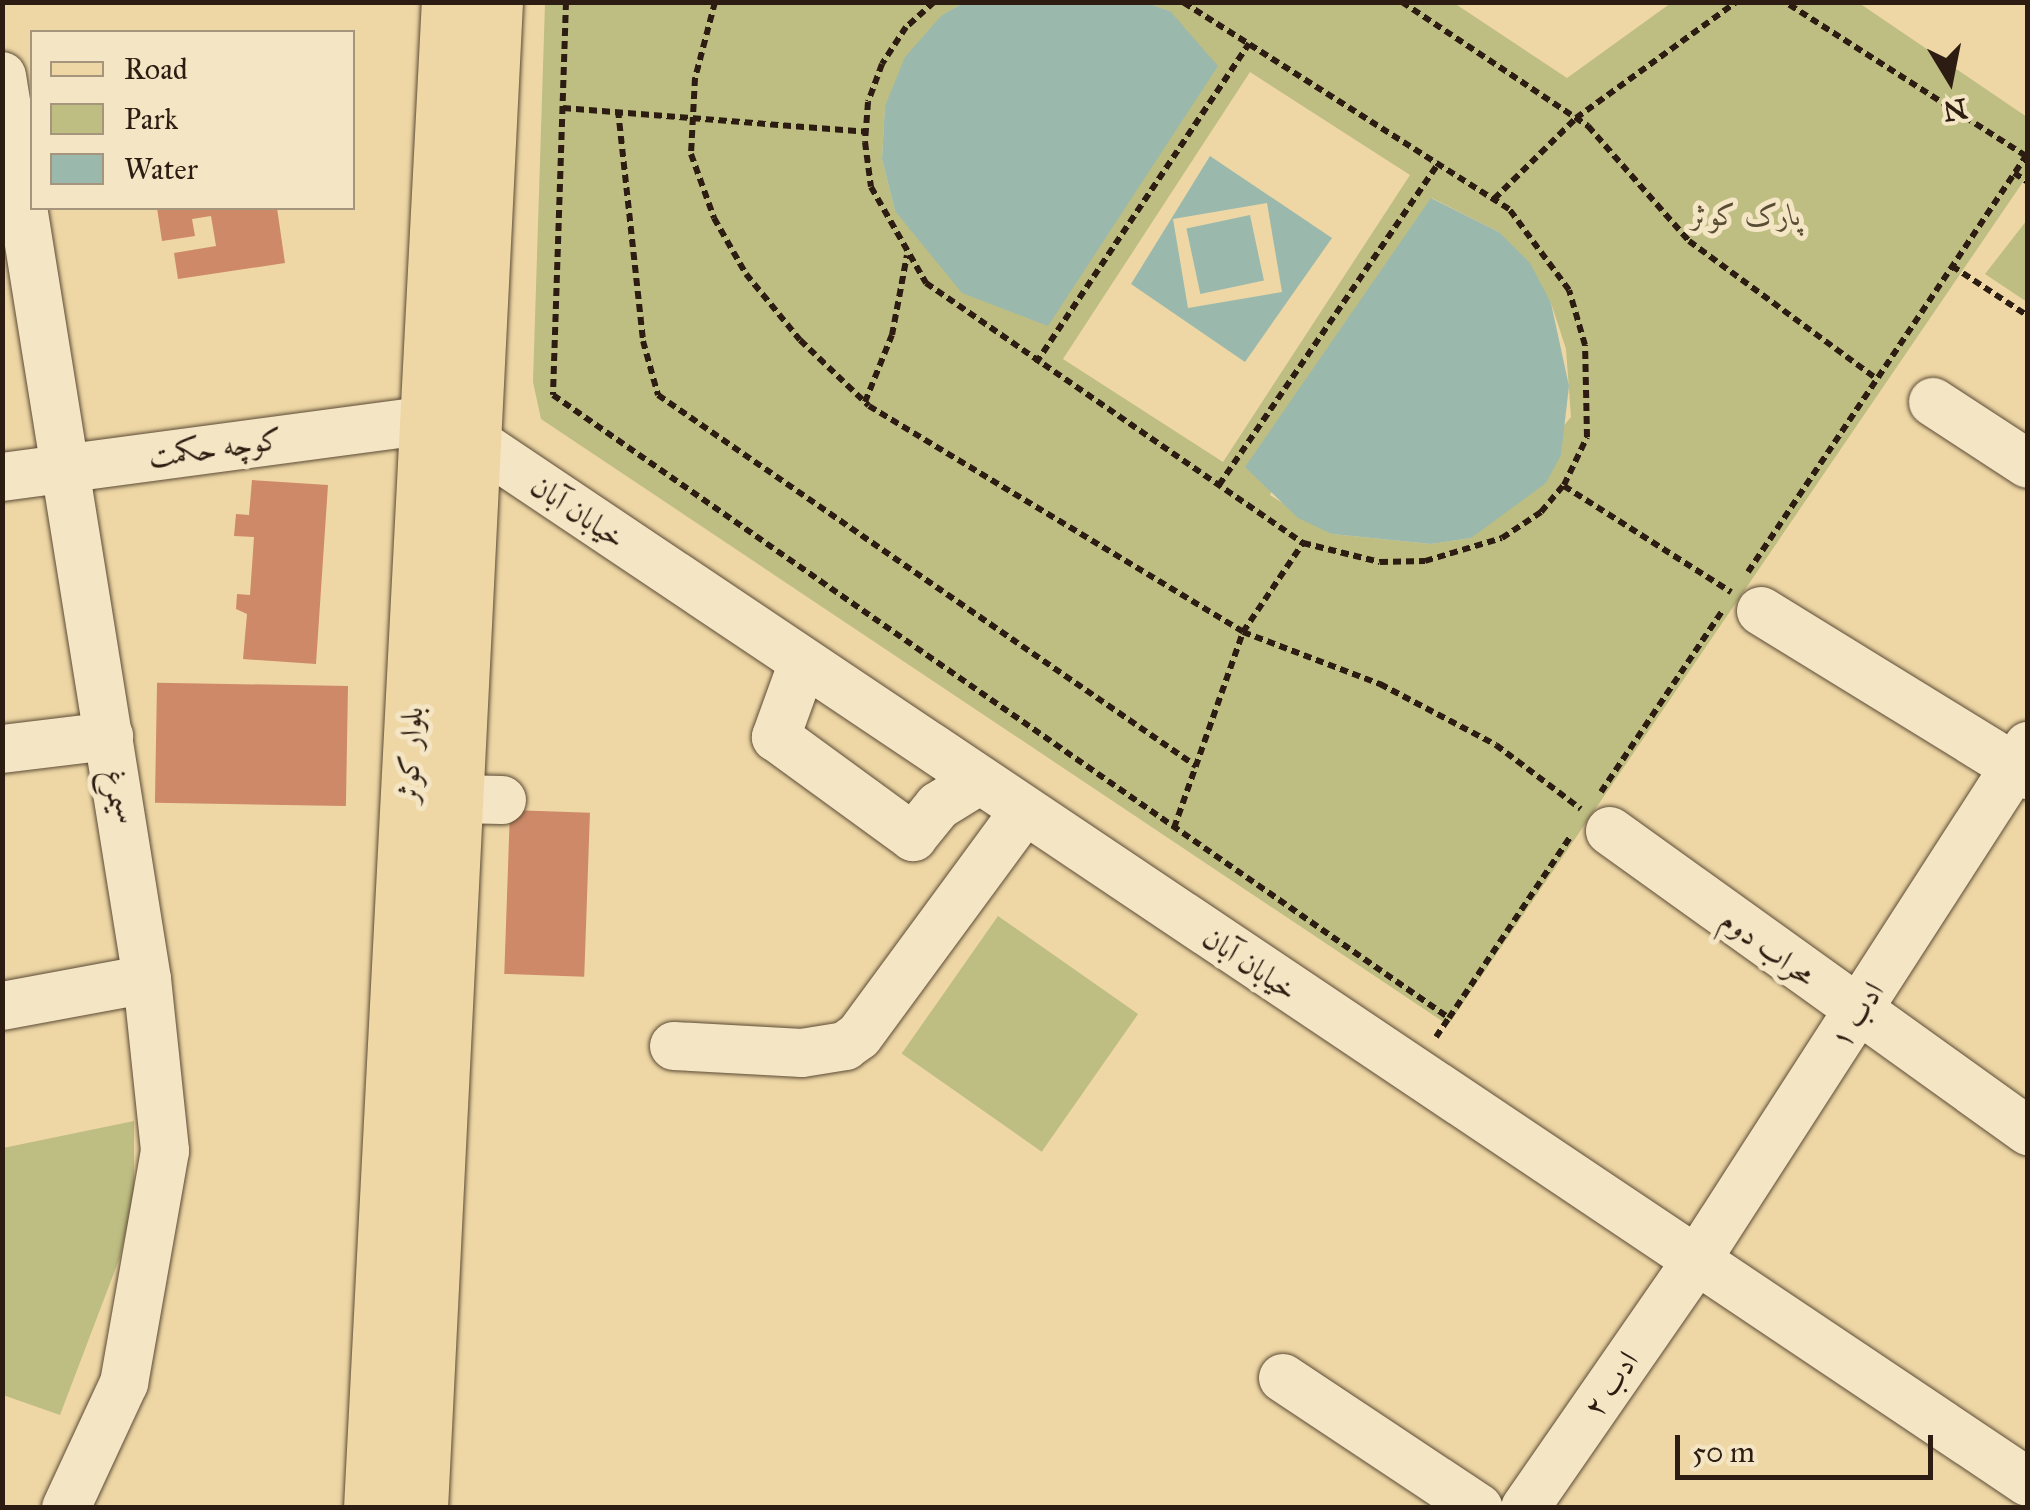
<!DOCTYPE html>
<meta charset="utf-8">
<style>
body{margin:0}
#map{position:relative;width:2030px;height:1510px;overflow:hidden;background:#eed7a5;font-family:"IM FELL Great Primer",Amiri,serif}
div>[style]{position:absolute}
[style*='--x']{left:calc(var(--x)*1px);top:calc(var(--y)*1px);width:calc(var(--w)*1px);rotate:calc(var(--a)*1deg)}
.green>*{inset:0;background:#bebd82;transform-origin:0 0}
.water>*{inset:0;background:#9ab9ac;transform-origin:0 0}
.building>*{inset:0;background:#cd8968;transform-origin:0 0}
.path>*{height:6px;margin-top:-3px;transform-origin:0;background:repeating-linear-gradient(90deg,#2c1c11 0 8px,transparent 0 13px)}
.roads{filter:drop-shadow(0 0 2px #5c4b36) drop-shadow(0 0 2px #5c4b36)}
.minor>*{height:48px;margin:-24px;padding:0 24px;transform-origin:24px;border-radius:24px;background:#f4e5c4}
.major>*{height:55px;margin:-27.5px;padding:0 27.5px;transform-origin:27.5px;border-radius:27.5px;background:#eed7a5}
span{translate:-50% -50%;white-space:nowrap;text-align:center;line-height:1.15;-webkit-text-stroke:10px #f4e5c4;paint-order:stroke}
.park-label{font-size:30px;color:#584c33;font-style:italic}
.street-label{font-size:30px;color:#2c1c11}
.frame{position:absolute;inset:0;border:5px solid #2c1c11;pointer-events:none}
.legend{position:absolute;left:30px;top:30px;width:325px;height:180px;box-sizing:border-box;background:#f4e5c4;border:2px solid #a4957c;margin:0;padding:12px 18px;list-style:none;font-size:30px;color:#2c1c11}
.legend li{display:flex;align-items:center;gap:20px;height:50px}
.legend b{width:50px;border:2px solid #a4957c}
.north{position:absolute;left:1900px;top:30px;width:100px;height:100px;-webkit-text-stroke:8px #f4e5c4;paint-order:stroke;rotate:170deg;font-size:28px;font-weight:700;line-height:40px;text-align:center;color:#2c1c11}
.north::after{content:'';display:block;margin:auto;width:35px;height:45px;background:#2c1c11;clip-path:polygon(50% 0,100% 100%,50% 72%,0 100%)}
.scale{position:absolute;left:1675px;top:1435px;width:258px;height:45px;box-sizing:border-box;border:5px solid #2c1c11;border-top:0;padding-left:12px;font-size:30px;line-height:35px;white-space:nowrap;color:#2c1c11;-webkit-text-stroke:8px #f4e5c4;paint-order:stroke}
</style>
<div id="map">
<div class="green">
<i style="clip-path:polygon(evenodd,545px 3px,963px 3px,942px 15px,885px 106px,882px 159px,895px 211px,1170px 11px,1147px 3px,1454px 3px,1567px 78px,1671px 3px,1859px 3px,2027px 117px,2027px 176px,1448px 1025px,541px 419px,533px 382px,545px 3px,1250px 72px,1410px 175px,1223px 462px,1063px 359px,1250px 72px,545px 3px,1432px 198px,1499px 232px,1551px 303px,1566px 349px,1571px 417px,1471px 538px,1431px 544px,1332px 534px,1270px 495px,1432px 198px)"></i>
<i style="clip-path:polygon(2027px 220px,2027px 302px,1985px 274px)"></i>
<i style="left:998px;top:916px;width:171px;height:168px;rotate:35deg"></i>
<i style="clip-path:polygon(134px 1121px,134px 1197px,120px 1257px,60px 1415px,3px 1395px,3px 1148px)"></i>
</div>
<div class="water">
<i style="clip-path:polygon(963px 3px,1147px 3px,1170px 11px,1218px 66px,1048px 326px,962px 293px,895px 211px,882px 159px,885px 106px,905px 57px,942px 15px)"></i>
<i style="clip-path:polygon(evenodd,1210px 156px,1332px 238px,1245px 362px,1131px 284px,1210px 156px,1267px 203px,1282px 292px,1188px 308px,1173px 219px,1267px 203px)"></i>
<i style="clip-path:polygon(1431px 198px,1499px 232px,1530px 263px,1551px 303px,1569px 386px,1561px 455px,1546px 483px,1471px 538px,1431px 544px,1332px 534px,1298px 518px,1245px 467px)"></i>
<i style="left:1250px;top:215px;width:67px;height:65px;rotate:78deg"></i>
</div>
<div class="building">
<i style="clip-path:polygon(157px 208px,277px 208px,285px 263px,178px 279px,174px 253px,216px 246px,211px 216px,192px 219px,195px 236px,162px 241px)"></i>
<i style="clip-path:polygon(252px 480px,328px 485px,316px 664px,243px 659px,247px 614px,236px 609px,237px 594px,250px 595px,254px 537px,234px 536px,236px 514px,249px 515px)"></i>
<i style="left:348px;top:686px;width:120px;height:191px;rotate:91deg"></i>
<i style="left:510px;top:810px;width:80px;height:164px;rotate:2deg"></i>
</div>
<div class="path">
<i style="--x:566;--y:2;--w:393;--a:91.9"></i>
<i style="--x:553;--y:395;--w:1091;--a:34.81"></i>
<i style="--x:1449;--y:1018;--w:219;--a:-56.2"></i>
<i style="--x:715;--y:2;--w:79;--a:104.7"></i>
<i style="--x:695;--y:78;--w:76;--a:93"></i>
<i style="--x:691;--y:154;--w:68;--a:70.2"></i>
<i style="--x:714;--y:218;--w:64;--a:60.3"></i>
<i style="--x:746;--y:274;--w:85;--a:50.7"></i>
<i style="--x:800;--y:340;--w:95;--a:43.7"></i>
<i style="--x:869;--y:406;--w:437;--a:31.1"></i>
<i style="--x:1243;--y:632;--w:147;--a:20.8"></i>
<i style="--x:1380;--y:684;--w:131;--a:27.7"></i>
<i style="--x:1496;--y:745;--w:106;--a:37"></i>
<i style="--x:934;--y:2;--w:38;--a:138"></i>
<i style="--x:906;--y:27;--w:44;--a:123"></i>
<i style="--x:882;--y:64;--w:40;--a:110.2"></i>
<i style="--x:868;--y:102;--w:40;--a:94.3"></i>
<i style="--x:865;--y:142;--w:45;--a:82.4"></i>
<i style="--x:871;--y:187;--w:111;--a:60.2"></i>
<i style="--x:926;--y:283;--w:458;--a:34.6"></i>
<i style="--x:1303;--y:543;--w:79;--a:13.9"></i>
<i style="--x:1380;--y:562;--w:45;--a:-1.3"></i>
<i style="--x:1425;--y:561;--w:80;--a:-16.6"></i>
<i style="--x:1502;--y:538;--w:47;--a:-33.7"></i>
<i style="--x:1541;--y:512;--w:35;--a:-50"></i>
<i style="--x:1564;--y:485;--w:53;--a:-64.4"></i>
<i style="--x:1587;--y:437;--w:92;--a:-91.2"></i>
<i style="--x:1585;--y:345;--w:57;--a:-106.2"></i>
<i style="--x:1569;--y:290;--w:101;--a:-126.5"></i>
<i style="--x:1509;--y:209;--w:386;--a:-147.6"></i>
<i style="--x:1402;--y:2;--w:224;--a:33.7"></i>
<i style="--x:1588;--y:126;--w:153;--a:48.7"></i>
<i style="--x:1689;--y:241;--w:233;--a:36.3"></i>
<i style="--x:563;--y:108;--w:304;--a:4.5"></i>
<i style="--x:618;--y:110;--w:232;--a:83.8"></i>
<i style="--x:643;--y:341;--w:56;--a:74.5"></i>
<i style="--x:658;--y:395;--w:654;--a:34.59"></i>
<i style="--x:2014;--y:173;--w:17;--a:33"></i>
<i style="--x:1494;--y:199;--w:115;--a:-44.6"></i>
<i style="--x:1576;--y:118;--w:198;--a:-35.9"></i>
<i style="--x:1952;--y:266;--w:91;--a:33.3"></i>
<i style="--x:1036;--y:363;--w:384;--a:-56.3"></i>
<i style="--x:865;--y:402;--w:72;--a:-68.1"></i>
<i style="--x:892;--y:335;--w:81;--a:-79.4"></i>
<i style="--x:1219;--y:485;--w:391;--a:-55.7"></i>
<i style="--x:1564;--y:486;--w:198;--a:32.4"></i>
<i style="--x:1748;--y:572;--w:500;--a:-56.25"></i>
<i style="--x:2026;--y:156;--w:286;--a:-147.4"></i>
<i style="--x:1601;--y:792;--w:218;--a:-56.2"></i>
<i style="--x:1174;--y:828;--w:208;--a:-70.6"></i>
<i style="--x:1243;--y:632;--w:107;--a:-56"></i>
<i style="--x:1436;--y:1037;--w:23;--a:-56"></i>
</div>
<div class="roads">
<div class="minor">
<i style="--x:2;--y:76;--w:915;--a:80.88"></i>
<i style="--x:147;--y:979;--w:173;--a:84"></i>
<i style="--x:165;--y:1151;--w:236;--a:100"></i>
<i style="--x:124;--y:1383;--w:138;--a:114.9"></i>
<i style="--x:1933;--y:402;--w:113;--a:33.1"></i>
<i style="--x:2;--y:477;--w:429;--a:-7.6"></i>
<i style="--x:427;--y:420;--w:54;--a:24.2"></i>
<i style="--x:476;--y:442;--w:1868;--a:33.83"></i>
<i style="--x:1761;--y:611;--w:313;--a:31.6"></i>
<i style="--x:802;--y:665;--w:77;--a:109.9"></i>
<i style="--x:776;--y:737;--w:170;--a:36.1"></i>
<i style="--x:913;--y:837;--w:40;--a:-51"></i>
<i style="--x:938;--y:806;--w:46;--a:-31.6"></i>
<i style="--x:2;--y:749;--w:108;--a:-6.9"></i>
<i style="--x:457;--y:799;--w:45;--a:1.3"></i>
<i style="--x:1610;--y:831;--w:515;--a:35.67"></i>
<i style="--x:2;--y:1006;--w:147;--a:-10.5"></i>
<i style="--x:674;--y:1046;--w:128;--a:3.1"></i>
<i style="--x:802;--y:1053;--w:44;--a:-9.2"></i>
<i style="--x:845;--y:1046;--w:17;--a:-36"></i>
<i style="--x:859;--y:1036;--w:277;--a:-53.7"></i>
<i style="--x:1283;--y:1378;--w:235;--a:33.6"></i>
<i style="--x:1525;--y:1508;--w:300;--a:-55.3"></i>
<i style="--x:1696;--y:1261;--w:613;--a:-57.19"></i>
</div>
<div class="major">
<i style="--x:371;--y:1508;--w:1508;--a:-87.04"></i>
<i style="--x:420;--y:1508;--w:1508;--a:-87.15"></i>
</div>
</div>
<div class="park-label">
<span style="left:1746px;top:215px">پارک کوثر</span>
</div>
<div class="street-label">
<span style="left:215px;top:448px;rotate:-8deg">کوچه حکمت</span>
<span style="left:578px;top:512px;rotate:34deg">خیابان آبان</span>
<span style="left:410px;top:755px;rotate:-87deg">بلوار کوثر</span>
<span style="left:118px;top:797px;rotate:81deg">سیمرغ</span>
<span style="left:1768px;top:948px;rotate:36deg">محراب دوم</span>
<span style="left:1250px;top:964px;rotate:34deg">خیابان آبان</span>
<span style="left:1857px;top:1015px;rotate:-57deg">ادب ۱</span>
<span style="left:1611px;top:1384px;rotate:-55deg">ادب ۲</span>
</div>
<div class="frame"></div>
<ul class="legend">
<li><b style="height:12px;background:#eed7a5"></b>Road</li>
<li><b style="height:28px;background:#bebd82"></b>Park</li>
<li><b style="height:28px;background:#9ab9ac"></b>Water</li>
</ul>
<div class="north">N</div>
<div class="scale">50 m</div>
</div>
